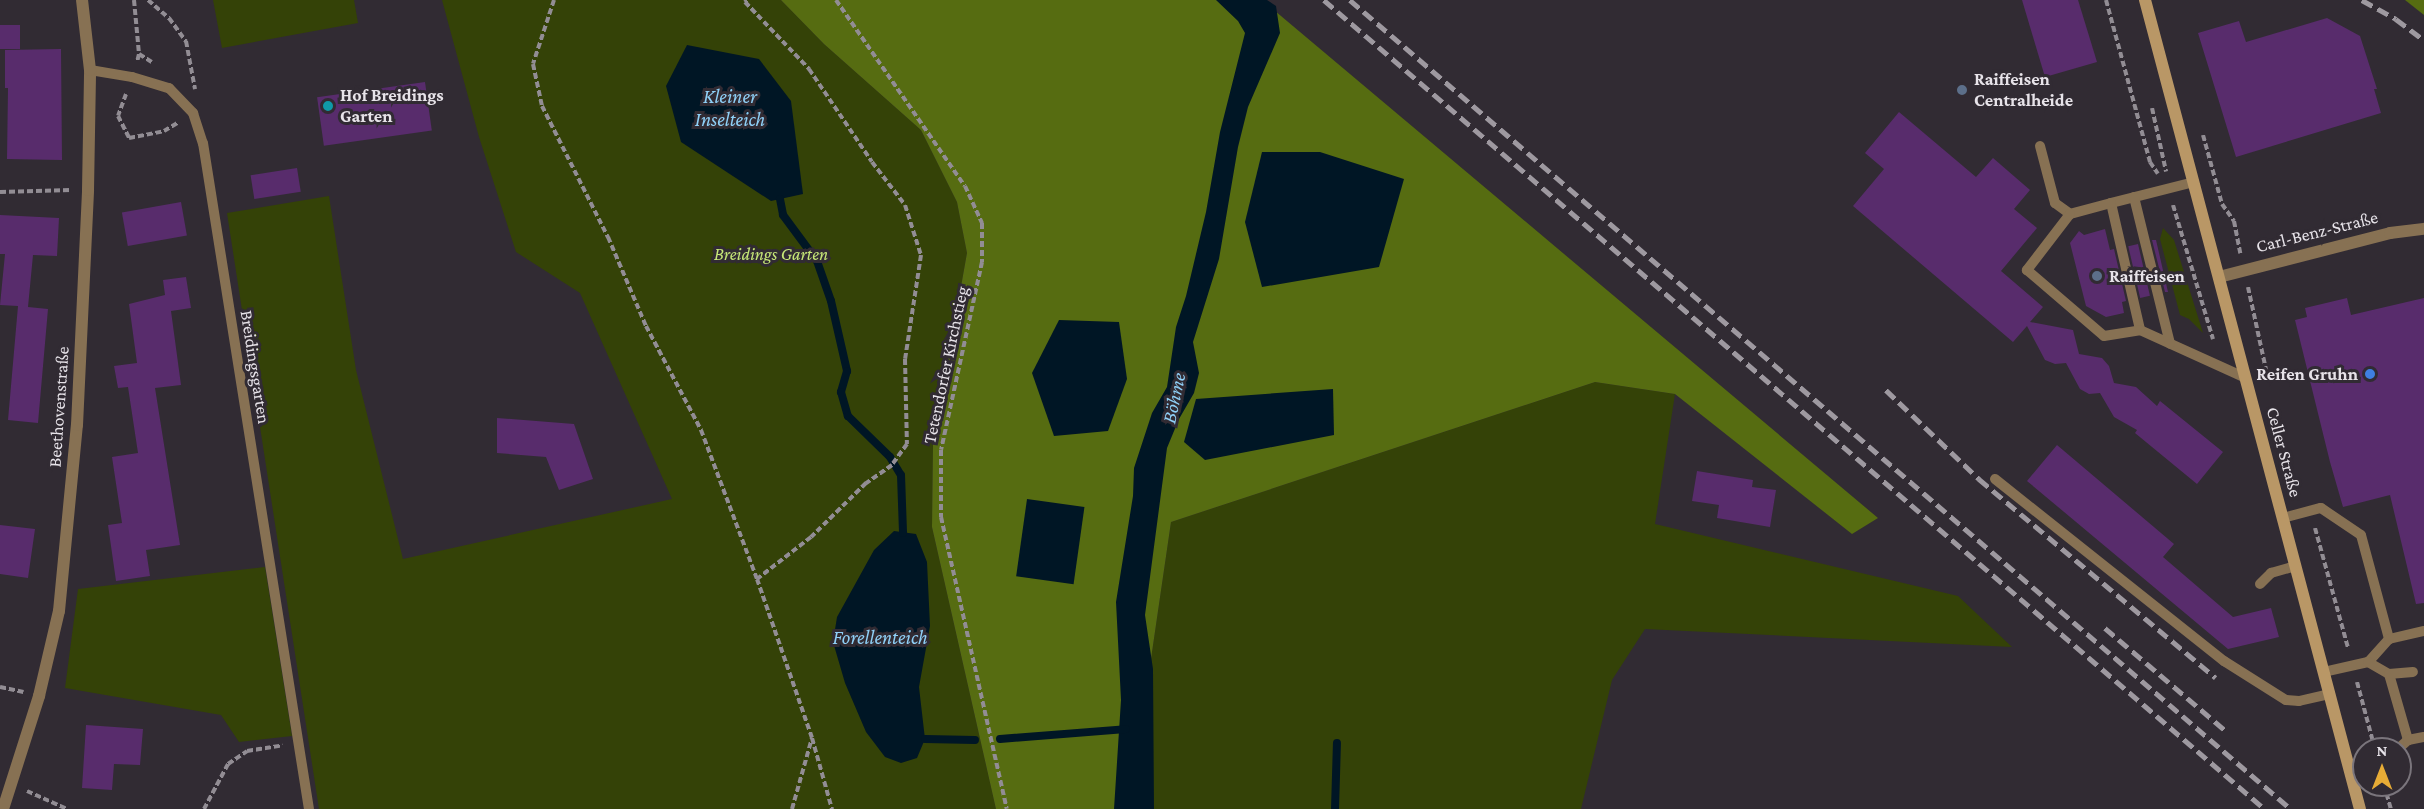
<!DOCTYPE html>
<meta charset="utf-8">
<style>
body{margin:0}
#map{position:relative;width:2424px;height:809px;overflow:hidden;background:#312b33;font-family:"Crimson Pro",serif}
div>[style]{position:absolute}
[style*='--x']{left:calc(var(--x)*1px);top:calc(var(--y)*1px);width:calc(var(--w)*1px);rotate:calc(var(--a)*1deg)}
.green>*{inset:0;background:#344207}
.forest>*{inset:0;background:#566c11}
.water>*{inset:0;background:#001625;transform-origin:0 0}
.stream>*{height:8px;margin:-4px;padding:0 4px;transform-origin:4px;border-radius:4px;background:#001625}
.building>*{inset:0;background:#582c6c;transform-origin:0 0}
.path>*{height:4px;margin-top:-2px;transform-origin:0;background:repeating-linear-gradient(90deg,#928d94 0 6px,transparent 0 9px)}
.lane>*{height:10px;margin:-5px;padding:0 5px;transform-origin:5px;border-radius:5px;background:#877153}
.street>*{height:12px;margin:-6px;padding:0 6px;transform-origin:6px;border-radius:6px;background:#877153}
.secondary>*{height:12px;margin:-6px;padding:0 6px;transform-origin:6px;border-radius:6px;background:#b99766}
.rail>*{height:4.5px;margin-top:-2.25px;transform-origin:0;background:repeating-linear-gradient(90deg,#9e99a0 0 12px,transparent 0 18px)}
.dots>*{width:16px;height:16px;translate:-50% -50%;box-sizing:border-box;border:3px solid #312b33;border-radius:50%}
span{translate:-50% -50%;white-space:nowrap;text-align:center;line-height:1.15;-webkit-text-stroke:6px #312b33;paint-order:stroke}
.poi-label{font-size:18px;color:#e7e3e9;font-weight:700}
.left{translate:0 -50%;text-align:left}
.right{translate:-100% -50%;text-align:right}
.street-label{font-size:18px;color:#e7e3e9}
.park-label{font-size:18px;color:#c7e878;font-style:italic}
.water-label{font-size:20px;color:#8fd0f7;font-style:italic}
.north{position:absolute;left:2352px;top:737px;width:60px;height:60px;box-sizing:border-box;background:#312b33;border:2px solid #7a757c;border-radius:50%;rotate:0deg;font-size:16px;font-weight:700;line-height:24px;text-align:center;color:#e7e3e9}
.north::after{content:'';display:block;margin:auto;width:21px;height:27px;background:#e7ac36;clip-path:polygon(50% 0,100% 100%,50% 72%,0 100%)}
</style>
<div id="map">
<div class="green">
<i style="clip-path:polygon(213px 0,354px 0,358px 23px,222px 48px)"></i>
<i style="clip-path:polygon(442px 0,781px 0,824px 44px,921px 130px,957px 202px,967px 253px,933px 444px,932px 527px,996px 809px,319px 809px,227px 213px,329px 196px,356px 370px,403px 559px,672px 499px,580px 293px,516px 252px,479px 137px)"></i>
<i style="clip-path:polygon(2163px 228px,2174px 240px,2203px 333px,2189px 319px,2180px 315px,2160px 239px)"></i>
<i style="clip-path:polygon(1595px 382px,1675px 394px,1655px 524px,1958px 596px,2012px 647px,1645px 629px,1612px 680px,1581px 809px,1147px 809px,1146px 693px,1171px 522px)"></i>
<i style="clip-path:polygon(265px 567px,292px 736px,239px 742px,221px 715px,65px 688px,78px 589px)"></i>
</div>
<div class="forest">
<i style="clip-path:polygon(781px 0,1262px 0,1878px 518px,1852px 534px,1675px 394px,1595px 382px,1171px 522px,1146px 693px,1147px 809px,996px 809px,932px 527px,933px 444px,967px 253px,957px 202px,921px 130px,824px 44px)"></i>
<i style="clip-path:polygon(2405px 0,2424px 0,2424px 15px)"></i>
</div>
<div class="water">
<i style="clip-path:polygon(1216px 0,1267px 0,1276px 6px,1280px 33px,1248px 107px,1238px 147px,1219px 259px,1193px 342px,1199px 373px,1194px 393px,1179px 419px,1167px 448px,1145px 615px,1153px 669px,1154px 809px,1114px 809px,1121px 700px,1116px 602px,1133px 496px,1134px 468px,1152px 413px,1167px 387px,1176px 327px,1186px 296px,1206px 212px,1220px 132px,1245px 33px,1238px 21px)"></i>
<i style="clip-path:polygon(687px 45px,759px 59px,791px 101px,803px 194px,771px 201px,681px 142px,666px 86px)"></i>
<i style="clip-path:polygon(1262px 152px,1320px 152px,1404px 179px,1379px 267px,1262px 287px,1245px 222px)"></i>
<i style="clip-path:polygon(1059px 320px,1119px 322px,1127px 379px,1108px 431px,1054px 436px,1032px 373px)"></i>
<i style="clip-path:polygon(1333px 389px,1334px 435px,1205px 460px,1184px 442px,1196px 399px)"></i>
<i style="left:1027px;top:499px;width:58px;height:78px;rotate:8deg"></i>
<i style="clip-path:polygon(894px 531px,916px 534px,927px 562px,930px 626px,919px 687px,925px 739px,917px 758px,901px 763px,885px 757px,866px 732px,845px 683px,833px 642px,837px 617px,874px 550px)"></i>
</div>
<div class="stream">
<i style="--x:780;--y:199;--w:16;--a:79"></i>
<i style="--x:783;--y:215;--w:57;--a:53.5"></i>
<i style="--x:817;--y:261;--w:42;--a:70.7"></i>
<i style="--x:831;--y:301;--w:72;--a:77.1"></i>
<i style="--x:847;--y:371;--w:22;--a:106"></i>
<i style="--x:841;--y:392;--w:25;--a:74"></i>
<i style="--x:848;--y:416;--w:59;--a:44.3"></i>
<i style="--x:890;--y:457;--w:21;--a:59"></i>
<i style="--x:901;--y:475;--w:58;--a:88"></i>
<i style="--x:925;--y:739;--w:50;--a:1.1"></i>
<i style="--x:1000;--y:739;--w:126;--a:-4.5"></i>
<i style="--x:1335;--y:809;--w:66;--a:-88.3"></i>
</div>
<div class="building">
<i style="clip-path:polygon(2022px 0,2078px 0,2097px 62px,2045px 77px)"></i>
<i style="clip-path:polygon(2327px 18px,2360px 36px,2377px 89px,2374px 89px,2381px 113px,2236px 157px,2198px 33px,2239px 21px,2246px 42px)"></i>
<i style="left:0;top:25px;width:20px;height:24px"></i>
<i style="clip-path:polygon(61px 49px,62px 160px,7px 159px,8px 88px,5px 88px,5px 50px)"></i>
<i style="left:425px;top:82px;width:49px;height:109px;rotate:82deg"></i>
<i style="clip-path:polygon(1899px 112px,1976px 177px,1993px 158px,2030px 190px,2014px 209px,2037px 228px,2001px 271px,2043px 307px,2030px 322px,2073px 330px,2079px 354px,2102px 358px,2109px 366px,2114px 383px,2136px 387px,2157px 406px,2160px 401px,2223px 452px,2197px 484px,2135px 433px,2137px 430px,2114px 417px,2100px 393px,2089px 394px,2080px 389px,2066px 363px,2055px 364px,2045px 360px,2027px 326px,2013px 342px,1853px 206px,1884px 169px,1865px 153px)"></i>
<i style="left:297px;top:168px;width:24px;height:47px;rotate:81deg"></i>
<i style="left:181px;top:202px;width:34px;height:60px;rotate:80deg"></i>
<i style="clip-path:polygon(0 215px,59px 218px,57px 256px,33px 255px,28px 307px,48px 309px,38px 423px,8px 420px,18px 306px,0 305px,5px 254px,0 254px)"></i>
<i style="clip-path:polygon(2105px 229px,2110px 250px,2114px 249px,2126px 301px,2122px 302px,2124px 313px,2106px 317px,2086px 306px,2070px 243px,2079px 231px,2084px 235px)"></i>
<i style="clip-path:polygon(2152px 240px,2156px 240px,2168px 292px,2165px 292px)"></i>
<i style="left:2138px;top:244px;width:53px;height:10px;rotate:77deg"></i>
<i style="clip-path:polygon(186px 277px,191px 308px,171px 311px,181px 385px,155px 388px,180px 545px,146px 550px,150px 576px,116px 581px,108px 525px,122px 523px,112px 457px,138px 453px,128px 387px,118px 388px,114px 366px,137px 363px,129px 304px,165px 295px,163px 280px)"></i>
<i style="clip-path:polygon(2347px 298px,2351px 315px,2424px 298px,2424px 603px,2416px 604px,2390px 495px,2343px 507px,2330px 462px,2295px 320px,2307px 317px,2305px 308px)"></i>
<i style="clip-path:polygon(497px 418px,574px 424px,593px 479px,559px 490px,546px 457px,497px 453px)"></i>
<i style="clip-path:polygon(2057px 445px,2174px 544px,2163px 557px,2233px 617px,2271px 608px,2279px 637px,2228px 649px,2027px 481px)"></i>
<i style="clip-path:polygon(1697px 471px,1753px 480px,1752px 487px,1776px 490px,1770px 527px,1717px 518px,1719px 505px,1692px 501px)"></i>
<i style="clip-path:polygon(0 525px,35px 529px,28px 578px,0 574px)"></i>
<i style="clip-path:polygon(86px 725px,143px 729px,140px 765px,114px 764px,112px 790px,82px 788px)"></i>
</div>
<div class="path">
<i style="--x:134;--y:0;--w:54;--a:84.7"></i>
<i style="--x:139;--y:54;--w:8;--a:104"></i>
<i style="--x:148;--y:0;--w:28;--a:41"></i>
<i style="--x:169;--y:18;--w:29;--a:54"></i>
<i style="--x:186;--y:41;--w:49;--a:79.4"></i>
<i style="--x:554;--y:0;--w:67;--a:108.2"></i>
<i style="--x:533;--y:64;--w:43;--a:77.9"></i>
<i style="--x:542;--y:106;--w:147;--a:63.3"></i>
<i style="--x:608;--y:237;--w:97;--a:66.9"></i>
<i style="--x:646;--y:326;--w:118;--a:62.1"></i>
<i style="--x:701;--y:430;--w:159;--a:69.4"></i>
<i style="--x:757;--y:579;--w:168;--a:70.9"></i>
<i style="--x:747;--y:0;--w:3;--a:135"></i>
<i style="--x:745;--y:2;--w:93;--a:46.3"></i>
<i style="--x:809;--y:69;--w:112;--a:55.9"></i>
<i style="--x:872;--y:162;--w:54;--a:52.5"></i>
<i style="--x:905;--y:205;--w:52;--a:72.3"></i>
<i style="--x:921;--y:255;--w:105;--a:98.7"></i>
<i style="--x:905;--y:359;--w:85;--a:88.7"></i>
<i style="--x:907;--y:444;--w:26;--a:126"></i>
<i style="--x:892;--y:465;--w:32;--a:145"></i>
<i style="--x:866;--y:483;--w:77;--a:135.5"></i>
<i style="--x:811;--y:537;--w:68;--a:142.1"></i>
<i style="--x:836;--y:0;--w:226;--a:55.3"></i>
<i style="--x:965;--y:186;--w:41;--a:65.3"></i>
<i style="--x:982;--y:223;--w:39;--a:90"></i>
<i style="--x:982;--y:262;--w:192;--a:102.3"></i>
<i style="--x:941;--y:450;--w:67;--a:90"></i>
<i style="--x:941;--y:517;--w:299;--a:77.3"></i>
<i style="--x:2106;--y:0;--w:168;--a:74.8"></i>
<i style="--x:2150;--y:162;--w:14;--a:56"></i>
<i style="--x:139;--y:54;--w:15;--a:32"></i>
<i style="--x:126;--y:94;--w:23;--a:110"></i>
<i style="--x:118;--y:116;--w:25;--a:63"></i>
<i style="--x:129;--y:138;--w:36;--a:-11"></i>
<i style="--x:164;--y:131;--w:17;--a:-31"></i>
<i style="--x:2152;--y:108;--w:65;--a:77.5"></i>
<i style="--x:2203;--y:135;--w:72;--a:74.6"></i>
<i style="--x:2222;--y:204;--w:21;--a:55"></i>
<i style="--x:2234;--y:221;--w:33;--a:79"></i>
<i style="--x:0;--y:192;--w:71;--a:-1.6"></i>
<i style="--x:2173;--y:205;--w:140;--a:73.4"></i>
<i style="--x:2248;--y:287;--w:94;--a:77.7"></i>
<i style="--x:2315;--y:528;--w:124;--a:74.6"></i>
<i style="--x:2357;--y:682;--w:69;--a:75"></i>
<i style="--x:0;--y:687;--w:24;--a:12"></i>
<i style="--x:2384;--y:785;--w:25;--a:74"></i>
<i style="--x:27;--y:791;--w:44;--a:24.2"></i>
<i style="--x:204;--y:809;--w:51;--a:-61.9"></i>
<i style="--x:228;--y:764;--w:23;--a:-34"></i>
<i style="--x:247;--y:751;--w:36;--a:-9"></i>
<i style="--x:792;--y:809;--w:74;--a:-74.3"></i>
<i style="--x:812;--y:738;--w:74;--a:74.3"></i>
</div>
<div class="lane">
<i style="--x:90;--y:70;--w:43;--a:9.5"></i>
<i style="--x:132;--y:77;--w:39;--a:17"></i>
<i style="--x:169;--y:88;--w:35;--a:46"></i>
<i style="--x:193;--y:113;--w:32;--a:72"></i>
<i style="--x:203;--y:143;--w:674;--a:80.96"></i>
<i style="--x:2040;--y:146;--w:59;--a:75.3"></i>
<i style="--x:2055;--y:203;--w:19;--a:36"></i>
<i style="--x:2194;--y:182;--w:86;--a:165.8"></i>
<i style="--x:2111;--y:203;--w:130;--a:77.1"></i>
<i style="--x:2140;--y:330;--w:116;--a:24.4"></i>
<i style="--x:2134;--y:197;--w:151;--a:76.2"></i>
<i style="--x:2111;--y:203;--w:42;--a:165"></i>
<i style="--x:2070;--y:214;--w:71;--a:127.5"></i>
<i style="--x:2027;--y:270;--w:101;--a:40.6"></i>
<i style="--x:2104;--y:336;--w:36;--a:-9"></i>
<i style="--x:1995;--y:479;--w:293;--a:38.5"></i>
<i style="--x:2224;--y:661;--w:73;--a:32.2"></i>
<i style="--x:2286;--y:700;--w:13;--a:4"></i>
<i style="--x:2299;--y:701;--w:32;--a:-13"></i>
<i style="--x:2283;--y:518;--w:39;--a:-15"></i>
<i style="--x:2321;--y:508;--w:48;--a:34"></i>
<i style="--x:2361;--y:535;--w:108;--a:74.9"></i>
<i style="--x:2389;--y:639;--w:31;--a:132"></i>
<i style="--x:2368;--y:662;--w:45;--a:167.2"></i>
<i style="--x:2260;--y:584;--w:16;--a:-45"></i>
<i style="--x:2271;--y:573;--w:26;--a:-16"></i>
<i style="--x:2389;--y:639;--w:36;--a:-13"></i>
<i style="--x:2368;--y:662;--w:24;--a:30"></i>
<i style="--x:2389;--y:674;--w:69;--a:73.9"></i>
<i style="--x:2389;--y:674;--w:24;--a:-5"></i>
<i style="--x:2398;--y:749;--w:13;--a:-42"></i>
<i style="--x:2408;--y:740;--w:16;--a:-11"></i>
<i style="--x:2351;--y:773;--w:14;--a:-17"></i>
</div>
<div class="street">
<i style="--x:2219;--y:277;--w:177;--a:-14.4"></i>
<i style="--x:2390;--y:233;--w:34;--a:-7"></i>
<i style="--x:3;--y:809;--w:119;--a:-72.3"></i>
<i style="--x:39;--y:696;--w:87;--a:-76.8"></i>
<i style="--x:59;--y:611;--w:187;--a:-84.5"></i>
<i style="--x:77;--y:425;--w:235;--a:-87.3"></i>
<i style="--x:88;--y:190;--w:120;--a:-89"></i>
<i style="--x:90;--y:70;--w:70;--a:-96.5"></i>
</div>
<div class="secondary">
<i style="--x:2145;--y:0;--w:837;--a:75.12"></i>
</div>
<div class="rail">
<i style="--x:1324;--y:0;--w:1241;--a:40.69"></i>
<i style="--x:1350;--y:0;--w:1241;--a:40.69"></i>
<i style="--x:2362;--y:0;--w:39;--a:29"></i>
<i style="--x:2396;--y:19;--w:35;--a:37"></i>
<i style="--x:1886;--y:390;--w:129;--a:43.7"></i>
<i style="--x:1979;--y:479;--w:309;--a:40"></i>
<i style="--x:2105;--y:628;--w:160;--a:40.4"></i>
</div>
<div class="dots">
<i style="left:1962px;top:90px;background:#5c6f8a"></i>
<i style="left:328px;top:106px;background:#0f9aa8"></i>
<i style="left:2097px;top:276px;background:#5c6f8a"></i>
<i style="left:2370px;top:374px;background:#3f7fe0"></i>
</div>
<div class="poi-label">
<span class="left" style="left:1974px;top:90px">Raiffeisen<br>Centralheide</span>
<span class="left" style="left:340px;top:106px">Hof Breidings<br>Garten</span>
<span class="left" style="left:2109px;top:276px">Raiffeisen</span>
<span class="right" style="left:2358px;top:374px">Reifen Gruhn</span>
</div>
<div class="street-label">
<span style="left:2317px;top:232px;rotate:-14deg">Carl-Benz-Straße</span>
<span style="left:946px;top:365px;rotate:-78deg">Tetendorfer Kirchstieg</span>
<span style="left:255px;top:367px;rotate:81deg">Breidingsgarten</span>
<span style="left:59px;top:407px;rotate:-86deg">Beethovenstraße</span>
<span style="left:2284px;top:452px;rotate:75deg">Celler Straße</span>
</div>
<div class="park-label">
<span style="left:771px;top:254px">Breidings Garten</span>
</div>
<div class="water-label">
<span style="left:730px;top:108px">Kleiner<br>Inselteich</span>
<span style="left:1174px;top:398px;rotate:-78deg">Böhme</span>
<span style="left:880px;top:637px">Forellenteich</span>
</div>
<div class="north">N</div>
</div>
